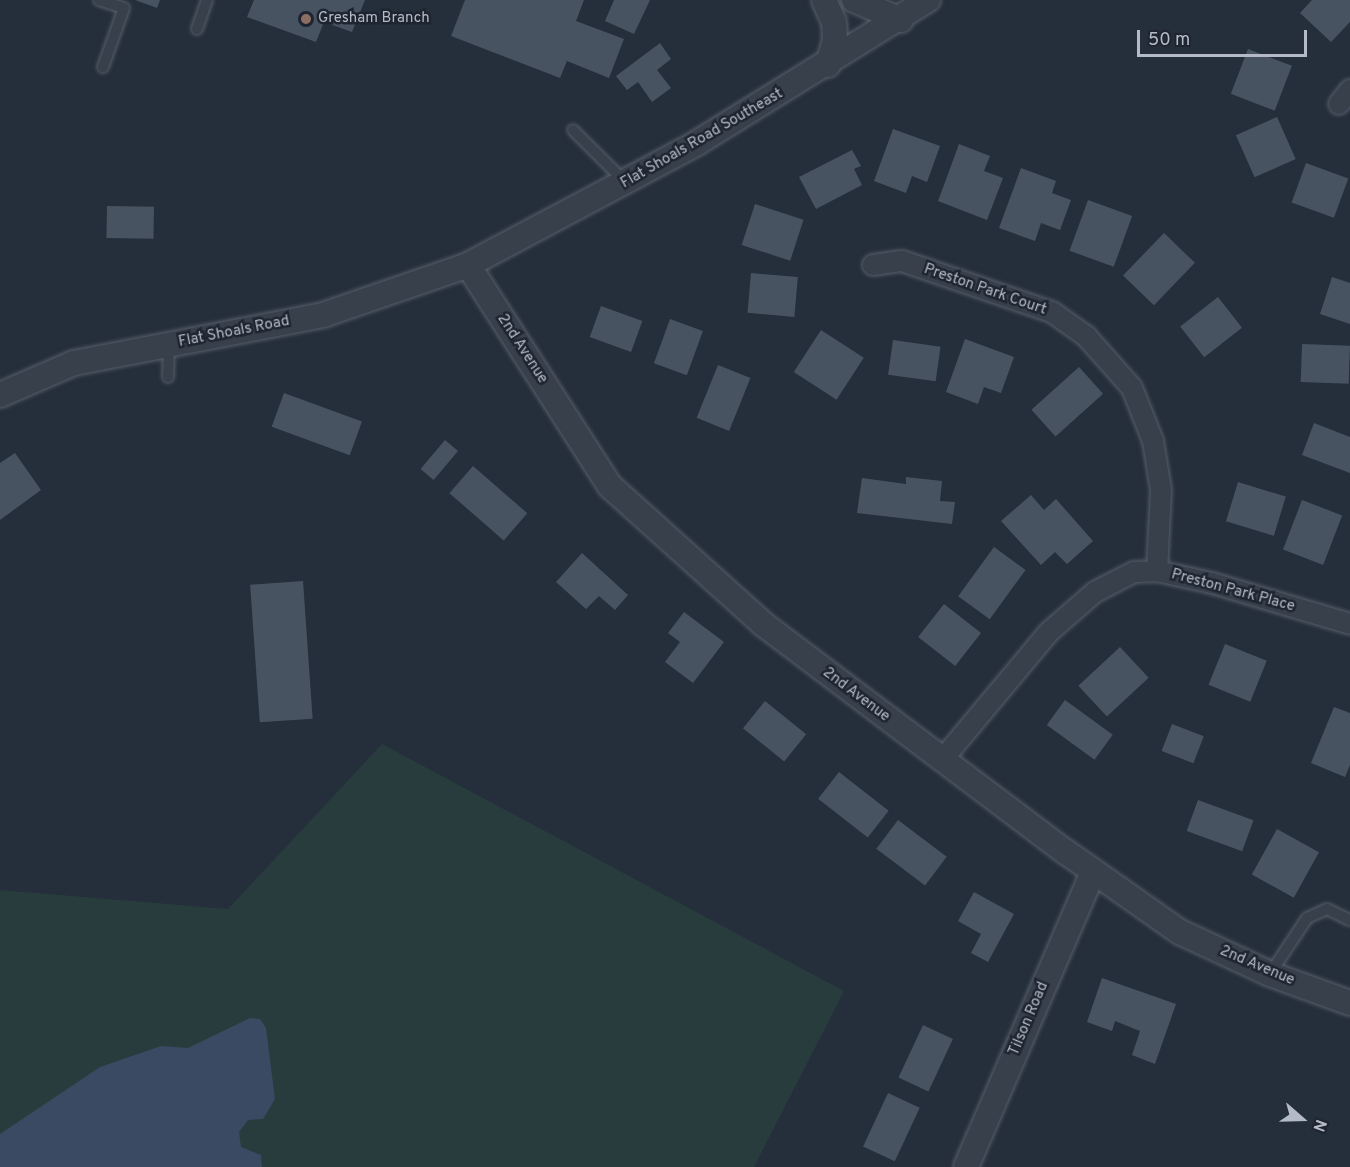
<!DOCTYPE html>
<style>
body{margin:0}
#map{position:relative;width:1350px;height:1167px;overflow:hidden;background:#252e3b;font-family:Overpass,sans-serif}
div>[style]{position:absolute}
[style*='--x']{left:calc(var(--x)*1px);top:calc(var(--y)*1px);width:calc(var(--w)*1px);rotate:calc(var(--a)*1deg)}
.green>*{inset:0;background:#283c3e}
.water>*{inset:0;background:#394a62}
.building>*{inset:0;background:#485362;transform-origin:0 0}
.roads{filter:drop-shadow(0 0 2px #565e6a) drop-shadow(0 0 2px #565e6a)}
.service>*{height:10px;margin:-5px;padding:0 5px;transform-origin:5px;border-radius:5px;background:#38404c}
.minor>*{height:20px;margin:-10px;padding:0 10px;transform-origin:10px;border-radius:10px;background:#38404c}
.tertiary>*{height:24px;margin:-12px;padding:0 12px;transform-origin:12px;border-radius:12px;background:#38404c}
.dots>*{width:16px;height:16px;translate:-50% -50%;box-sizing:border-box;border:3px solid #1e2531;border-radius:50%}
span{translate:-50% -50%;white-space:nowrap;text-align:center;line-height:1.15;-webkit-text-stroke:5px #1e2531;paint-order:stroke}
.poi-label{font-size:15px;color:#b4bbc7}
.left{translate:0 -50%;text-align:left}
.street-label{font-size:15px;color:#b4bbc7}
.north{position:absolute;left:1272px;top:1089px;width:60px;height:60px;-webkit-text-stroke:4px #1e2531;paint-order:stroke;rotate:110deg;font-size:16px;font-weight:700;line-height:24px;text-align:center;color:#b4bbc7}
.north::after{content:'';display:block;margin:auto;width:21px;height:27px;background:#b4bbc7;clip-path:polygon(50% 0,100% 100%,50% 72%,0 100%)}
.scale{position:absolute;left:1137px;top:30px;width:170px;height:27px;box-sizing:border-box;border:3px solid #b4bbc7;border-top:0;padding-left:8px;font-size:18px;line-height:21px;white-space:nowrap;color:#b4bbc7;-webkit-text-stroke:4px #1e2531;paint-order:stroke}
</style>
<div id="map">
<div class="green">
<i style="clip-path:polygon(382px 744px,844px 991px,754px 1167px,0 1167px,0 890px,228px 909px)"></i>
</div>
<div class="water">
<i style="clip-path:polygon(250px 1018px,260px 1019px,266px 1028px,275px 1099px,263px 1119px,248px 1120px,239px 1132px,241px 1147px,261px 1155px,262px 1167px,0 1167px,0 1134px,100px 1067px,161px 1046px,188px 1048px)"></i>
</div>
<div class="building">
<i style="clip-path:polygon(135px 0,160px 0,157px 8px)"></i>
<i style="clip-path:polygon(254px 0,365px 0,352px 32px,324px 22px,316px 42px,247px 17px)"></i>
<i style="clip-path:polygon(465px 0,584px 0,576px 21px,624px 39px,609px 78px,567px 61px,560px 78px,451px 36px)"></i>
<i style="clip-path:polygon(614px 0,650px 0,634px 34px,605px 21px)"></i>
<i style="clip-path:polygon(1312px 0,1350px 0,1350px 22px,1331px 42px,1300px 13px)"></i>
<i style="clip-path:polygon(660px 43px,671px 59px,657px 70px,671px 88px,652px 102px,638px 82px,627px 90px,616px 76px)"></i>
<i style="left:1248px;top:49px;width:47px;height:48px;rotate:21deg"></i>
<i style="left:1277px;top:117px;width:46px;height:45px;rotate:66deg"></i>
<i style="clip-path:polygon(893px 129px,940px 146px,927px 182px,912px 176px,906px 193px,874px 181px)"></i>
<i style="clip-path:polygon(959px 144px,990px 156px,984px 171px,1003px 178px,987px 220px,938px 201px)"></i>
<i style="clip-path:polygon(852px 150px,861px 166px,854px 169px,862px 185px,816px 209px,799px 177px)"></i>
<i style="left:1306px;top:163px;width:45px;height:42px;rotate:20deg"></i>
<i style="clip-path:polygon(1021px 168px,1056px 181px,1052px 193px,1071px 200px,1060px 230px,1041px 223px,1035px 241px,999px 228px)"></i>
<i style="left:1088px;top:200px;width:47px;height:54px;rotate:20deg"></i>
<i style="left:755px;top:204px;width:51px;height:43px;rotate:18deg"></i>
<i style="left:107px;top:206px;width:47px;height:32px;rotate:1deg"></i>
<i style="left:1164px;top:233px;width:43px;height:59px;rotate:44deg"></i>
<i style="left:751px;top:273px;width:47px;height:40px;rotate:5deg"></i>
<i style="clip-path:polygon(1332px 277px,1350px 283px,1350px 324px,1320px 314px)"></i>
<i style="left:1218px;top:297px;width:39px;height:48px;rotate:52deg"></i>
<i style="left:601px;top:306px;width:44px;height:33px;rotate:20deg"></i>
<i style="left:670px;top:319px;width:35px;height:47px;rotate:20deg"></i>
<i style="left:821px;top:330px;width:51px;height:50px;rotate:33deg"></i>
<i style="clip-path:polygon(965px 339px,1014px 357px,1001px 393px,984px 387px,978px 404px,946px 392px)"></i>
<i style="left:893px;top:340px;width:48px;height:35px;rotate:8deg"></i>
<i style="left:1302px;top:344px;width:48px;height:38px;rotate:2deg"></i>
<i style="left:718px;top:365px;width:35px;height:57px;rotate:22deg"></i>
<i style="left:1079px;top:367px;width:36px;height:64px;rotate:48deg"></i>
<i style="left:284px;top:393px;width:83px;height:36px;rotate:20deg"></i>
<i style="clip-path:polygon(1314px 423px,1350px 437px,1350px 473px,1302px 455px)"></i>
<i style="left:445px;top:440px;width:17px;height:38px;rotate:40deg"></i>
<i style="clip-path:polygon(15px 453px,41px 490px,0 520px,0 463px)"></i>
<i style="left:473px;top:466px;width:72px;height:36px;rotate:41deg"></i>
<i style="clip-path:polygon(906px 477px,942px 481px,940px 501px,955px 502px,952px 524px,857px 513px,862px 478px,906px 484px)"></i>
<i style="left:1238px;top:482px;width:50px;height:41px;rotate:17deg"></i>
<i style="clip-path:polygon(1031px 495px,1044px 510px,1056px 499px,1093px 541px,1067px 564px,1055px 552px,1041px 565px,1001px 521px)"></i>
<i style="left:1302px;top:500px;width:43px;height:53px;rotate:21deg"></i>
<i style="left:994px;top:547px;width:39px;height:61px;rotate:36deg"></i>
<i style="clip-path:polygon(582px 553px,628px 595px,615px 610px,599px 596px,586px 609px,556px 582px)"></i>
<i style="left:303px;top:581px;width:138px;height:53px;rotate:86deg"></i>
<i style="left:944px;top:604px;width:47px;height:42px;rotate:38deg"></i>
<i style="clip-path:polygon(684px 612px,724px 642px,693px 683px,665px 662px,680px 642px,668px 633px)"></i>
<i style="left:1225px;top:644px;width:45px;height:44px;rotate:22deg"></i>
<i style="left:1120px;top:647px;width:42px;height:57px;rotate:47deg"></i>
<i style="left:1065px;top:700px;width:59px;height:31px;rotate:36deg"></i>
<i style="left:765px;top:701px;width:53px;height:35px;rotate:39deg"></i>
<i style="clip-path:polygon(1334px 707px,1350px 713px,1350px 765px,1345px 777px,1311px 763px)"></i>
<i style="left:1172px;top:724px;width:34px;height:29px;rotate:21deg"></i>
<i style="left:839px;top:772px;width:63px;height:34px;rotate:38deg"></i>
<i style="left:1198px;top:800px;width:59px;height:33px;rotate:20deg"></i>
<i style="left:898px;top:820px;width:61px;height:36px;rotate:37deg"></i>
<i style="left:1277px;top:829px;width:48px;height:52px;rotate:29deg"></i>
<i style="clip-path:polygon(974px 892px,1014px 914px,988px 962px,971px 953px,981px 934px,958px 921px)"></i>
<i style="clip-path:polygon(1102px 978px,1176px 1004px,1155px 1064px,1132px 1055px,1140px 1031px,1115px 1021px,1112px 1031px,1087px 1022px)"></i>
<i style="left:923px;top:1025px;width:33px;height:58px;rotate:25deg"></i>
<i style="left:888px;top:1093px;width:35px;height:59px;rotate:25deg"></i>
</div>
<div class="roads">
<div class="service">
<i style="--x:99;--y:0;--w:26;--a:18"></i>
<i style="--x:124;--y:8;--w:63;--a:109.6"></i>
<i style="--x:197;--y:29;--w:31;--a:-71"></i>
<i style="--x:573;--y:130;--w:75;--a:45"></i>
<i style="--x:168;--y:377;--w:32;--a:-88"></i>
<i style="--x:1270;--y:974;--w:67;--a:-56.5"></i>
<i style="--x:1307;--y:918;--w:22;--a:-24"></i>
<i style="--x:1327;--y:909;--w:25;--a:26"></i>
</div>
<div class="minor">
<i style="--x:1339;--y:104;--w:18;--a:-52"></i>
<i style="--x:873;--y:265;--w:29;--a:-8"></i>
<i style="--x:902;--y:261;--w:158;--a:18.8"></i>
<i style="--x:1052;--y:312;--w:42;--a:35.2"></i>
<i style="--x:1086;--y:336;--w:69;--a:48.5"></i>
<i style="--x:1132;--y:388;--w:57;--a:68.4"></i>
<i style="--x:1153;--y:441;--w:50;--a:80.7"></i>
<i style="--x:1161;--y:490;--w:81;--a:92.8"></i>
<i style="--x:942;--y:760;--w:167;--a:-50.1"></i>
<i style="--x:1049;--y:632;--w:61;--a:-41"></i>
<i style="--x:1095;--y:592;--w:44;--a:-27.1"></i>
<i style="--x:1134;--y:572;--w:23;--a:-2"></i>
<i style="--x:1157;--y:571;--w:56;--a:12.3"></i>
<i style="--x:1212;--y:583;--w:144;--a:16.5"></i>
</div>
<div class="tertiary">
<i style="--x:824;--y:0;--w:24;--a:66"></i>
<i style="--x:834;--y:22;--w:18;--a:87"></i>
<i style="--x:835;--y:40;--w:26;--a:106"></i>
<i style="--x:854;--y:0;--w:51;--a:23.1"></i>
<i style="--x:468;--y:265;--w:263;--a:57.3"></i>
<i style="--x:610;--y:486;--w:206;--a:42"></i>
<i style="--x:763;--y:624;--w:379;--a:37"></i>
<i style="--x:1066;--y:852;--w:139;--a:35.1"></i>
<i style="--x:1180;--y:932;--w:99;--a:25"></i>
<i style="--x:1270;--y:974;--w:85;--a:19.9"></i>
<i style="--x:0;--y:395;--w:81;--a:-23.4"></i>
<i style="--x:74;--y:363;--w:254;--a:-10.9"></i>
<i style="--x:323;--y:315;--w:153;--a:-19"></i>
<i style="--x:468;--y:265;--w:259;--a:-28"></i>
<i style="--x:697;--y:143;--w:272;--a:-31.8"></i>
<i style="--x:966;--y:1167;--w:321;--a:-66.7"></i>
</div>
</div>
<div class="dots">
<i style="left:306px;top:19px;background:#8d6e63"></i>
</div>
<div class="poi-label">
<span class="left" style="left:318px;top:19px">Gresham Branch</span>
</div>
<div class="street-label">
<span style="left:702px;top:139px;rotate:-30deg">Flat Shoals Road Southeast</span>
<span style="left:985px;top:290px;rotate:19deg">Preston Park Court</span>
<span style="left:234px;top:332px;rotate:-11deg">Flat Shoals Road</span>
<span style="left:522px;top:349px;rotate:57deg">2nd Avenue</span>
<span style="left:1233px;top:591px;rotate:15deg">Preston Park Place</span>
<span style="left:856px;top:695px;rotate:37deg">2nd Avenue</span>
<span style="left:1257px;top:966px;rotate:23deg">2nd Avenue</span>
<span style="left:1029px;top:1019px;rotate:-67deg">Tilson Road</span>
</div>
<div class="north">N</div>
<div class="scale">50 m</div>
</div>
